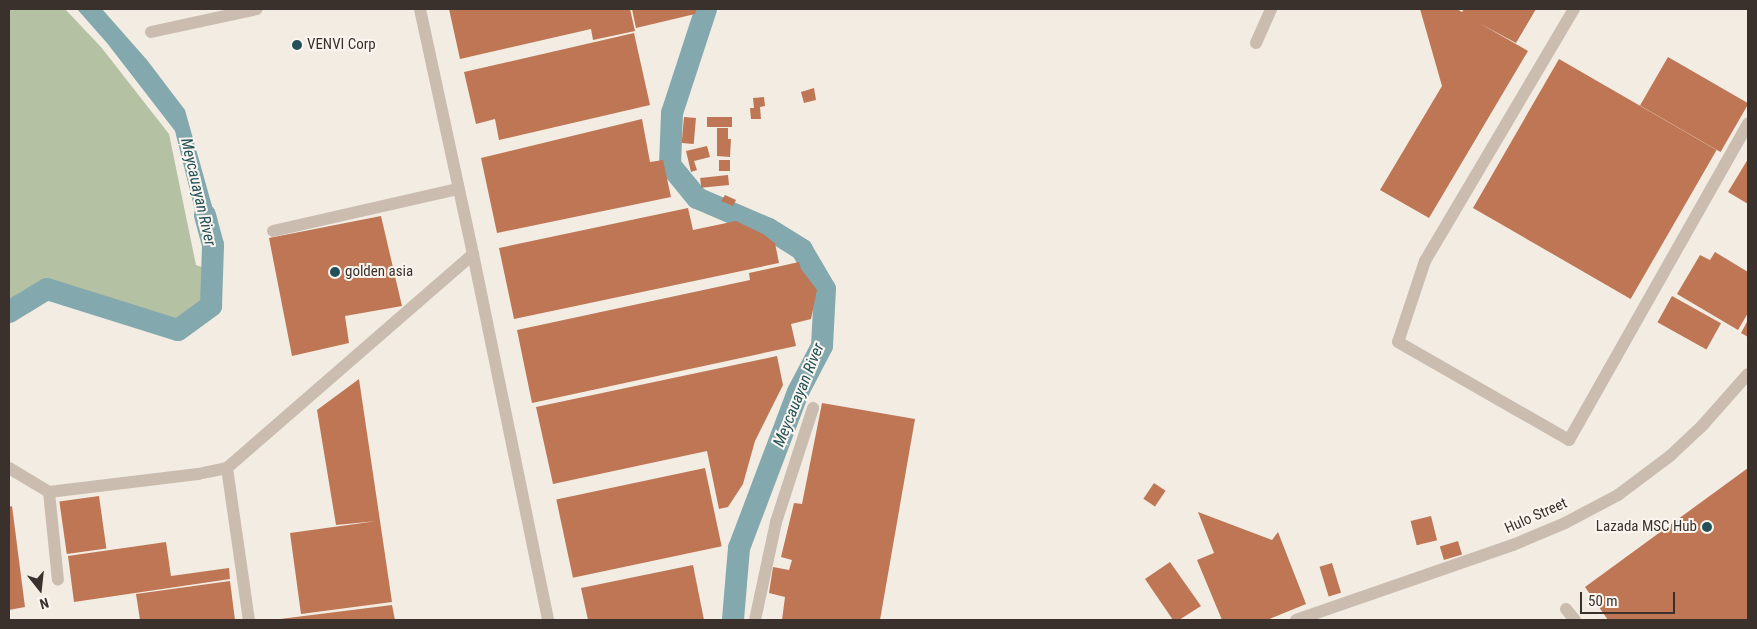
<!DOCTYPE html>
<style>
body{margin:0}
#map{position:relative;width:1757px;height:629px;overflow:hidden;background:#f2ece3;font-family:"Roboto Condensed",sans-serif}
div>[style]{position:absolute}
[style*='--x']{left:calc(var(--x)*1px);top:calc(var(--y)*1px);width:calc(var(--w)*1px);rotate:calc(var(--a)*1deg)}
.green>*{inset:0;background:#b5c1a3}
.water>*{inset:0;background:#83a9ae}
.river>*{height:22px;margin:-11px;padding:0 11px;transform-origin:11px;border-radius:11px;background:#83a9ae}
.building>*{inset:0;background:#be7655;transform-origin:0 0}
.minor>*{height:12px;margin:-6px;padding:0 6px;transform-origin:6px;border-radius:6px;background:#cabdaf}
.dots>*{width:14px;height:14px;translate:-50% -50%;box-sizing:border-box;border:2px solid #faf6ef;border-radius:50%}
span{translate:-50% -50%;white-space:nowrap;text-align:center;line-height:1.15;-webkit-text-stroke:4px #faf6ef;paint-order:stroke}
.poi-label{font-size:15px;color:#3a312c}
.left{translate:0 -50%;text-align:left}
.right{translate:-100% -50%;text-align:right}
.street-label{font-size:15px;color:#3a312c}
.water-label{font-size:16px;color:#245159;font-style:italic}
.frame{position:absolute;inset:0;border:10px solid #3a312c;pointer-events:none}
.north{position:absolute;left:15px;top:564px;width:50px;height:50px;-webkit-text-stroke:4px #faf6ef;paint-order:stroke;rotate:164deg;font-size:14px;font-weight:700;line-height:20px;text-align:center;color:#3a312c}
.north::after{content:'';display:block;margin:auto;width:18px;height:22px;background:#3a312c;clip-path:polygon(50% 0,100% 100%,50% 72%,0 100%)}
.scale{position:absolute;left:1580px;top:592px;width:95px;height:22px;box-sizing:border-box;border:2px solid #3a312c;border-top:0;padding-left:6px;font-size:15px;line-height:18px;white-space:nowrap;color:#3a312c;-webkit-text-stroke:4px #faf6ef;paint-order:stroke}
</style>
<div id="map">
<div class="green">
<i style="clip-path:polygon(9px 9px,65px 9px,101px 47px,169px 134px,196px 265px,205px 268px,204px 303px,177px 322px,45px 279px,9px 303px)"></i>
</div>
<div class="water">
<i style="clip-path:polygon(77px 9px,102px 9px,147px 60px,185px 110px,223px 245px,204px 246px,175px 131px,107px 43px)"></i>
</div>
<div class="river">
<i style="--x:706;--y:9;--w:109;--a:108.1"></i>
<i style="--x:672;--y:113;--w:52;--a:92.2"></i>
<i style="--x:670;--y:165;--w:43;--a:50.7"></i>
<i style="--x:697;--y:198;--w:78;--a:23.3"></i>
<i style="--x:769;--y:229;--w:39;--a:32"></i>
<i style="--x:802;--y:250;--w:45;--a:59.5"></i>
<i style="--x:825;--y:289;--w:57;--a:93"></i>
<i style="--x:822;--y:346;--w:52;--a:117.6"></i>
<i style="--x:798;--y:392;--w:167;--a:110.7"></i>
<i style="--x:739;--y:548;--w:72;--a:94.8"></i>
<i style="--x:9;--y:312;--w:44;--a:-31.2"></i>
<i style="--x:47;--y:289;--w:137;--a:17.4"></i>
<i style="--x:178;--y:330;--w:41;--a:-36"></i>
<i style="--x:211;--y:306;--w:61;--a:-88.1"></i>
<i style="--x:213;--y:245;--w:31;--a:-105"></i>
</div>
<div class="building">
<i style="clip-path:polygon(449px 9px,630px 9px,635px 31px,593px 40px,591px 29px,460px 59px)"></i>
<i style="clip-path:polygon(632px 9px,697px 9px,695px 14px,636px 28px)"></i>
<i style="clip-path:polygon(1420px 9px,1457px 9px,1462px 12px,1464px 9px,1536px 9px,1516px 43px,1479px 23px,1528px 51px,1429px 218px,1380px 190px,1442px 86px)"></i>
<i style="clip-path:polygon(634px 33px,650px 105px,499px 140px,495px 119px,476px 124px,464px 72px)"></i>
<i style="left:1668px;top:57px;width:93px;height:56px;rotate:30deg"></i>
<i style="left:1559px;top:59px;width:182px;height:172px;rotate:30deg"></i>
<i style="clip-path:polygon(814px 88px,816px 100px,804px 103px,801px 92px)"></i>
<i style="clip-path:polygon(764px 97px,765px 106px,760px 107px,761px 119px,751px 119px,750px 108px,754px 108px,753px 98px)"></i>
<i style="left:684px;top:117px;width:12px;height:26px;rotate:5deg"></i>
<i style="left:707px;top:117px;width:25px;height:10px"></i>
<i style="clip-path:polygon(642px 119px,650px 162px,663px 160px,671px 197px,497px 233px,481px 158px)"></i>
<i style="clip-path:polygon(717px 128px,728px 128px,728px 139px,731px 139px,730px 157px,717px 156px)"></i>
<i style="clip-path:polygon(707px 146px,710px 157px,694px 161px,697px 170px,691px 172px,686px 151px)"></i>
<i style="clip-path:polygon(1748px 159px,1748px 204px,1728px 192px)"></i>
<i style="left:719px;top:160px;width:11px;height:11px"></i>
<i style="left:728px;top:175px;width:10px;height:28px;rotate:84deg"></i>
<i style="clip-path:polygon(725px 195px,736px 200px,733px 206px,721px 201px)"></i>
<i style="clip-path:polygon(688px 208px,693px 230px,736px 221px,763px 234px,775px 243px,779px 263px,514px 319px,499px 248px)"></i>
<i style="clip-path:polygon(381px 216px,402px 306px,345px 316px,349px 343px,292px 356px,269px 238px)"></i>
<i style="clip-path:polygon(1715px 252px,1748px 272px,1748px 313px,1738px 330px,1677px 294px,1700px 255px,1710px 260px)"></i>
<i style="clip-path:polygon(799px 262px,801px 269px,817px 290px,811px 319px,791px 324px,796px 346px,532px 403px,517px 330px,750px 280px,749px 273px)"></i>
<i style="left:1672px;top:296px;width:56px;height:30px;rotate:29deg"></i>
<i style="clip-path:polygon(1748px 320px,1748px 337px,1741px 333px)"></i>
<i style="clip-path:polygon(777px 356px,783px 385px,755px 441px,743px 484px,728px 507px,719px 509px,707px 451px,553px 484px,536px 407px)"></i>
<i style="clip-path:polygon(359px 379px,392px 602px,301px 614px,290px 533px,377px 521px,336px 525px,317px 410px)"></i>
<i style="clip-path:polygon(822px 403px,915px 419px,880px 620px,782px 620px,785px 597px,769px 593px,773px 567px,789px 570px,792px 560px,781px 557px,794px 503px,802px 504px)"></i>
<i style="left:705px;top:468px;width:80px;height:152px;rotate:78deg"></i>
<i style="clip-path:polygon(1748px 468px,1748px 620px,1608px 620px,1585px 587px)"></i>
<i style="left:1154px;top:483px;width:14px;height:19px;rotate:34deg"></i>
<i style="left:99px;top:496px;width:53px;height:40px;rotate:82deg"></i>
<i style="clip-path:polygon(12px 506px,25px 607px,9px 610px,9px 507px)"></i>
<i style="clip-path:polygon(1198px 512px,1272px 540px,1278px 532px,1306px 604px,1267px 620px,1222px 620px,1197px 560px,1214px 553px)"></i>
<i style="left:1431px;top:516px;width:25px;height:21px;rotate:76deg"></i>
<i style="left:1458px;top:541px;width:14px;height:19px;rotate:73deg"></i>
<i style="clip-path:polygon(166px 542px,171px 576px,229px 568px,230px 579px,74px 602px,68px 556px)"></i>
<i style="clip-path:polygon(1170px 562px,1201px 606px,1179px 620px,1173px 620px,1145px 579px)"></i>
<i style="left:1332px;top:563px;width:31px;height:13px;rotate:73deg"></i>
<i style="clip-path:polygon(693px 565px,704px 620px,588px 620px,581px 588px)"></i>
<i style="clip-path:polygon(230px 581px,235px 620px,140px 620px,136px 594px)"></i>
<i style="clip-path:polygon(392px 605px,395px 620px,280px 620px,280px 619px)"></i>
</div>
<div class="minor">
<i style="--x:420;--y:9;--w:251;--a:77.8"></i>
<i style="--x:473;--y:254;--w:374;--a:78.4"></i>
<i style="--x:1574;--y:9;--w:293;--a:120.6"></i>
<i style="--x:1425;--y:261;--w:85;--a:108.4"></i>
<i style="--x:1398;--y:342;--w:197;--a:29.8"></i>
<i style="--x:1569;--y:440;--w:364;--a:-60.5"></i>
<i style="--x:151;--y:32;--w:108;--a:-12.2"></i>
<i style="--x:1256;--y:43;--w:37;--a:-66"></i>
<i style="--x:273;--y:231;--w:190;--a:-12.8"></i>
<i style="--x:9;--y:468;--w:47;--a:31"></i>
<i style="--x:49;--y:492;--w:150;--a:-6.9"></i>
<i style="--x:198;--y:474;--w:30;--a:-12"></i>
<i style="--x:227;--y:468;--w:326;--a:-41"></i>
<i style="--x:227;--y:468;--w:154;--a:81.8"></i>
<i style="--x:49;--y:492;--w:88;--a:84.2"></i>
<i style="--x:1566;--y:609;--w:14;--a:51"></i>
<i style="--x:755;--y:620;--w:100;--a:-77.9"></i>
<i style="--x:776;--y:522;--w:120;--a:-72"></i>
<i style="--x:1296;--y:620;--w:230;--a:-19.1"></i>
<i style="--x:1513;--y:545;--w:56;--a:-22.9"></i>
<i style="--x:1565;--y:523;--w:60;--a:-27.8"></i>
<i style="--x:1618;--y:495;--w:65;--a:-36.9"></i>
<i style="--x:1670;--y:456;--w:44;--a:-43.2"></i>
<i style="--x:1702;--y:426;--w:69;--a:-48.5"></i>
</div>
<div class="dots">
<i style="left:297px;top:45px;background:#245159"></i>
<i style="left:335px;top:272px;background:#245159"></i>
<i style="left:1707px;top:527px;background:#245159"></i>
</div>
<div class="poi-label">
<span class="left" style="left:307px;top:45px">VENVI Corp</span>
<span class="left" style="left:345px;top:272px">golden asia</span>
<span class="right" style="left:1697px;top:527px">Lazada MSC Hub</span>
</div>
<div class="street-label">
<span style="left:1536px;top:516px;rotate:-24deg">Hulo Street</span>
</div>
<div class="water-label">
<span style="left:198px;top:192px;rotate:77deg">Meycauayan River</span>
<span style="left:799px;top:395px;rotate:-68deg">Meycauayan River</span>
</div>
<div class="frame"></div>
<div class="north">N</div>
<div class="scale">50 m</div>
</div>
